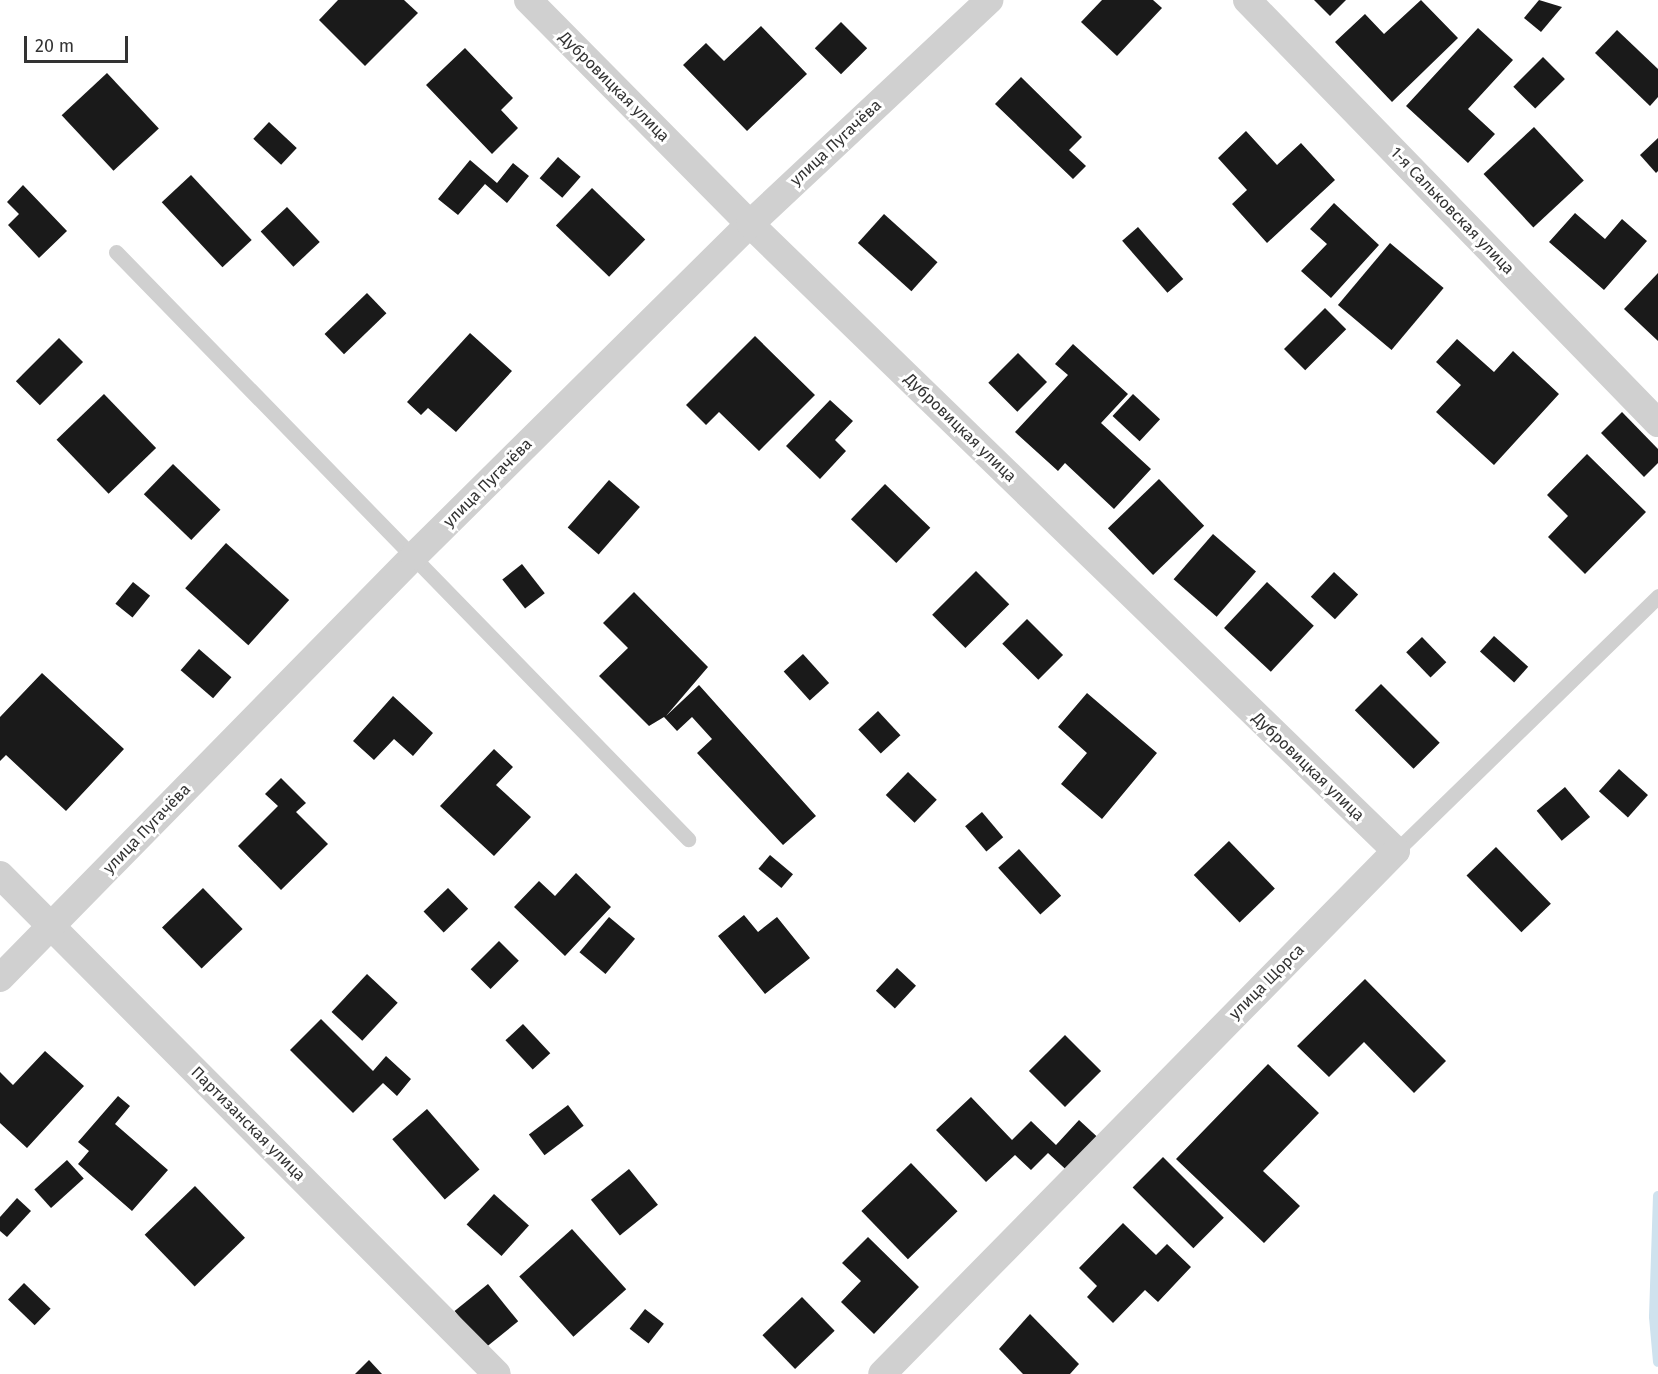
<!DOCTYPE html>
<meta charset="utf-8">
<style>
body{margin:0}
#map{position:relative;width:1658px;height:1374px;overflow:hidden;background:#fff;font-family:"Fira Sans",sans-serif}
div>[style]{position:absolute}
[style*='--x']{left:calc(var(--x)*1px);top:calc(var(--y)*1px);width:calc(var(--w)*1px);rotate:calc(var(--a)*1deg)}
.stream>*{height:10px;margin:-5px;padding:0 5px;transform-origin:5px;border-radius:5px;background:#cfe2ee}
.building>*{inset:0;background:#1a1a1a;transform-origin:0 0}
.lane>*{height:15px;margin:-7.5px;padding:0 7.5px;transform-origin:7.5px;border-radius:7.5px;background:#d0d0d0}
.street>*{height:28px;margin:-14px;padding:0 14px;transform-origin:14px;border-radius:14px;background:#d0d0d0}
span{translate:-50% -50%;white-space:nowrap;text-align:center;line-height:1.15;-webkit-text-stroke:6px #fff;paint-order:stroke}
.street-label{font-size:16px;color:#333}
.scale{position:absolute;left:24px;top:36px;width:104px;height:27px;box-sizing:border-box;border:3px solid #333;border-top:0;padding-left:8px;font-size:18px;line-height:21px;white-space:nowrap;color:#333;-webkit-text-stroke:4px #fff;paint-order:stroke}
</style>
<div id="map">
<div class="stream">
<i style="--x:1658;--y:1196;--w:121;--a:91.9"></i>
<i style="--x:1654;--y:1317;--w:45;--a:84.9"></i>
</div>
<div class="building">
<i style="clip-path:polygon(338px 0,404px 0,418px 13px,365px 66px,319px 20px)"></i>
<i style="clip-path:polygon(1102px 0,1153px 0,1162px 8px,1117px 56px,1081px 22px)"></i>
<i style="clip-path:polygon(1314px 0,1346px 0,1330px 16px)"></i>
<i style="clip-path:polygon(1421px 0,1458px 38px,1392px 102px,1335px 42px,1365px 14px,1384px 34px)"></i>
<i style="clip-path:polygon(1539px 0,1562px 7px,1541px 32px,1524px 18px)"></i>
<i style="left:841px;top:22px;width:37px;height:37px;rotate:45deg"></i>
<i style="clip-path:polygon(761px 26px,807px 74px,747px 131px,683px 65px,706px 43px,724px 61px)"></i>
<i style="clip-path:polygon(1478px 28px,1513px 60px,1468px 109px,1495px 134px,1468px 163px,1406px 106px)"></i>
<i style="clip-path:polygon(1617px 30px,1658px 69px,1658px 97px,1650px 106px,1595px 53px)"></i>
<i style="clip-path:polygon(465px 48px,513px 98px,501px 110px,518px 128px,492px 154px,426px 85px)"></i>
<i style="left:1543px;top:57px;width:31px;height:42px;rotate:45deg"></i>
<i style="left:107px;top:73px;width:76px;height:62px;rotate:47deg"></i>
<i style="clip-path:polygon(1021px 77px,1082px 137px,1069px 150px,1086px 166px,1073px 179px,995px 104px)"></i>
<i style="left:269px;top:122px;width:38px;height:23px;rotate:43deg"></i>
<i style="left:1534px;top:127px;width:73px;height:69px;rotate:47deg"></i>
<i style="clip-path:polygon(1246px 131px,1277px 165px,1301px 143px,1335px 180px,1267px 243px,1232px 204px,1247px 190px,1218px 158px)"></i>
<i style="clip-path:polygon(1658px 138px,1658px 171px,1656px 173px,1640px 155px)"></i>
<i style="left:558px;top:157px;width:30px;height:28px;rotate:41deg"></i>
<i style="clip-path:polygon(470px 160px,497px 183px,513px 163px,529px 176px,507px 203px,485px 184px,458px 215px,438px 199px)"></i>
<i style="left:191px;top:175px;width:89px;height:40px;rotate:47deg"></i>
<i style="clip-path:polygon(23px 185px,67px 231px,39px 258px,8px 225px,19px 214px,7px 202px)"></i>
<i style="left:592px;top:188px;width:74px;height:52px;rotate:44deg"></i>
<i style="clip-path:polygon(1334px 203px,1379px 245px,1331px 298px,1301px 271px,1327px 244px,1310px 229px)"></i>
<i style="left:287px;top:207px;width:48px;height:36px;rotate:47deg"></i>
<i style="clip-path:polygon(1575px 213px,1605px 239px,1622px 219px,1647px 241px,1604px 290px,1549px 242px)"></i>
<i style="left:884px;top:214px;width:72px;height:39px;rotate:42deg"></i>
<i style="left:1138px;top:227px;width:69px;height:21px;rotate:49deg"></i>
<i style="left:1390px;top:243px;width:70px;height:81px;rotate:40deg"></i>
<i style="clip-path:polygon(1658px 273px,1658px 341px,1624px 309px)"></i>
<i style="left:367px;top:293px;width:28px;height:59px;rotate:46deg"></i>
<i style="left:1325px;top:308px;width:30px;height:58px;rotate:45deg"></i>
<i style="clip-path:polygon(470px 333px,512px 371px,456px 432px,428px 408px,421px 415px,407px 402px)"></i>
<i style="clip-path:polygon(755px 336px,815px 395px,759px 451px,719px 412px,706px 425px,686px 405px)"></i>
<i style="left:59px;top:338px;width:34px;height:61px;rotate:45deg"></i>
<i style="clip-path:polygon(1457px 339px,1494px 372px,1513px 351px,1559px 394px,1494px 465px,1436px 412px,1461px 385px,1436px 362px)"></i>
<i style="clip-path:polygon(1073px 344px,1128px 394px,1101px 423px,1151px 469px,1114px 509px,1065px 463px,1058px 471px,1015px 432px,1068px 375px,1055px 364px)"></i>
<i style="left:1018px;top:353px;width:41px;height:42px;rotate:45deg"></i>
<i style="left:104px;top:394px;width:75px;height:66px;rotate:46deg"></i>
<i style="left:1133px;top:394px;width:37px;height:30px;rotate:43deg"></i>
<i style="clip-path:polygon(830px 400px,853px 421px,835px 440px,846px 451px,820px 479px,786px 446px)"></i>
<i style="clip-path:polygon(1622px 412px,1658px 449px,1658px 463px,1644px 477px,1601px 433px)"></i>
<i style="clip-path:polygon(1587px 454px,1646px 512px,1585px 574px,1548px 537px,1568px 516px,1547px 495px)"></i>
<i style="left:173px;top:464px;width:66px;height:42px;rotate:44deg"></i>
<i style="left:1159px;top:479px;width:65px;height:71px;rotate:46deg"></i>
<i style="left:609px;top:480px;width:41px;height:63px;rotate:41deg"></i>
<i style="left:885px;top:484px;width:63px;height:49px;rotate:44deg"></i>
<i style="left:1213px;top:534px;width:57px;height:60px;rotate:41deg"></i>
<i style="left:226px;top:543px;width:85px;height:61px;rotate:42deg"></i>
<i style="left:522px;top:564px;width:37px;height:25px;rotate:52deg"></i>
<i style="left:976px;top:571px;width:47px;height:62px;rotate:45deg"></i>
<i style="left:1334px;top:572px;width:33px;height:34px;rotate:43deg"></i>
<i style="left:133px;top:582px;width:22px;height:28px;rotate:39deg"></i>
<i style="left:1267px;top:582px;width:64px;height:63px;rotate:43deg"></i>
<i style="clip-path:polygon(634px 592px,708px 667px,666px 716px,699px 685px,816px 816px,783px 845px,697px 753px,712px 739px,692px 717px,677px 731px,664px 717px,649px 726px,599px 676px,628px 648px,603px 623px)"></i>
<i style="left:1027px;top:619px;width:51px;height:35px;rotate:45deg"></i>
<i style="left:1494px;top:636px;width:46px;height:21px;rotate:42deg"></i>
<i style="left:1422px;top:637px;width:35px;height:22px;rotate:46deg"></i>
<i style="left:199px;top:649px;width:43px;height:28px;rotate:41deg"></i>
<i style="left:803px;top:654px;width:39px;height:26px;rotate:48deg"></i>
<i style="clip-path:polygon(42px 673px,124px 749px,66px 811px,6px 755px,0 761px,0 717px)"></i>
<i style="left:1381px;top:684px;width:83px;height:37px;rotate:45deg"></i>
<i style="clip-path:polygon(1087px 693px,1157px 753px,1102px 819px,1061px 784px,1087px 753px,1058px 727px)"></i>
<i style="clip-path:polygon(393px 696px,433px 733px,413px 756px,394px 739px,374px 760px,353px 741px)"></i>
<i style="left:878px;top:711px;width:33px;height:27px;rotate:47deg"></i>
<i style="clip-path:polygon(494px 749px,513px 767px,496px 785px,531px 817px,494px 856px,440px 806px)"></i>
<i style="left:1619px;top:769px;width:39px;height:30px;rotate:42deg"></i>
<i style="left:908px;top:772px;width:40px;height:32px;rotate:44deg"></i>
<i style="clip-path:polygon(281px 778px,306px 803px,296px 812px,328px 844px,281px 890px,238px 846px,278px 806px,265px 794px)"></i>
<i style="left:1565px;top:787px;width:39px;height:37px;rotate:50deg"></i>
<i style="left:982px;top:812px;width:33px;height:22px;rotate:50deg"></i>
<i style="left:1229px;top:841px;width:66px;height:49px;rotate:46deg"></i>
<i style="left:1496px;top:847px;width:79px;height:41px;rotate:46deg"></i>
<i style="left:1019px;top:849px;width:63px;height:28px;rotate:48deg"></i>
<i style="left:770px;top:855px;width:30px;height:18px;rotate:40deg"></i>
<i style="clip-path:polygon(576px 873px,611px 907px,565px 956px,514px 907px,539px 881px,555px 896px)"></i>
<i style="left:203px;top:888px;width:57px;height:57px;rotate:46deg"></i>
<i style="left:448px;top:888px;width:29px;height:34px;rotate:46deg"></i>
<i style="clip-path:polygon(744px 915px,758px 932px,777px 917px,810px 958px,765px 994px,718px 936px)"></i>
<i style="left:609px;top:917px;width:34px;height:46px;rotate:40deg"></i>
<i style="left:499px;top:941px;width:28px;height:40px;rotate:45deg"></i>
<i style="left:897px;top:968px;width:26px;height:31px;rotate:43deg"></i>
<i style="left:367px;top:974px;width:42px;height:52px;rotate:43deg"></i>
<i style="clip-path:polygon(1365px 979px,1446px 1061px,1414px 1093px,1364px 1042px,1329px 1077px,1297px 1046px)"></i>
<i style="clip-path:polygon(321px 1019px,373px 1071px,386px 1056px,411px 1079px,397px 1096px,383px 1083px,353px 1113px,290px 1050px)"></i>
<i style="left:523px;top:1024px;width:40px;height:24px;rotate:47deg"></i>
<i style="left:1065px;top:1035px;width:51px;height:51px;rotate:45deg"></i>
<i style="clip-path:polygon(45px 1051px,84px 1086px,27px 1148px,0 1123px,0 1072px,13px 1085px)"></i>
<i style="clip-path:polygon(1268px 1064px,1319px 1113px,1263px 1171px,1300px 1206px,1264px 1243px,1176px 1159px)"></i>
<i style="clip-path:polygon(118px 1096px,130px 1106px,115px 1124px,168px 1170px,132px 1211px,78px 1164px,89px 1151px,78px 1142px)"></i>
<i style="clip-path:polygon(971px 1097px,1012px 1140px,1031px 1121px,1056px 1145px,1079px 1120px,1105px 1144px,1074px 1177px,1048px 1153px,1031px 1170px,1015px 1155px,986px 1182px,936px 1130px)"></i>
<i style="left:568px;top:1105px;width:26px;height:49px;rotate:53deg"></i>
<i style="left:427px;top:1109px;width:80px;height:46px;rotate:49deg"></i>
<i style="left:1163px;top:1157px;width:86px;height:43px;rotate:45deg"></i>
<i style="left:67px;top:1160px;width:25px;height:44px;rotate:48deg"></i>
<i style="left:911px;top:1163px;width:67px;height:69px;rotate:46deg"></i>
<i style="left:629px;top:1169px;width:46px;height:49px;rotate:51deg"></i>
<i style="left:195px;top:1186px;width:72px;height:70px;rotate:46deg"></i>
<i style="left:494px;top:1194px;width:47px;height:41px;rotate:42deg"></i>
<i style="clip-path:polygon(17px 1198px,31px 1211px,7px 1237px,0 1231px,0 1217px)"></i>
<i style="clip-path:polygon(1123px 1223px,1156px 1255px,1167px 1244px,1191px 1267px,1158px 1302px,1145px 1290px,1113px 1323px,1087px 1297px,1097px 1286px,1079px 1268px)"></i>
<i style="left:572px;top:1229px;width:81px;height:71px;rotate:48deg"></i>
<i style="clip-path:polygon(868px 1237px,919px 1287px,874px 1334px,841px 1302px,861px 1281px,842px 1263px)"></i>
<i style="left:24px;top:1283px;width:37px;height:23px;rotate:44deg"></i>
<i style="left:488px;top:1284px;width:48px;height:43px;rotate:51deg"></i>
<i style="left:802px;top:1297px;width:47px;height:55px;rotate:46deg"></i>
<i style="left:645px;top:1309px;width:24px;height:25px;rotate:38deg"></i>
<i style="clip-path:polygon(1030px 1314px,1079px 1364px,1070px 1374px,1023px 1374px,999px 1349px)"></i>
<i style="clip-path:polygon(369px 1360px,382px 1374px,355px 1374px)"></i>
</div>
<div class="lane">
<i style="--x:116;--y:252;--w:820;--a:45.74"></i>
<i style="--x:1396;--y:851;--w:366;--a:-44.2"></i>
</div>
<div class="street">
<i style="--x:528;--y:0;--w:315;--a:45.3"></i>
<i style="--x:750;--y:224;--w:900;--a:44.14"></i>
<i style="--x:1396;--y:851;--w:733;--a:134.5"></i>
<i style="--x:1247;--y:0;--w:590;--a:45.82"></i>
<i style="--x:0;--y:875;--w:704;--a:45.12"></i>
<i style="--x:0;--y:978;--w:591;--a:-45.55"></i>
<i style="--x:414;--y:556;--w:472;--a:-44.7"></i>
<i style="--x:750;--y:224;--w:328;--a:-43.1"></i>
</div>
<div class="street-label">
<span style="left:614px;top:87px;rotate:45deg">Дубровицкая улица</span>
<span style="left:836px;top:143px;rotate:-43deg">улица Пугачёва</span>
<span style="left:1452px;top:211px;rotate:46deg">1-я Сальковская улица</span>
<span style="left:960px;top:428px;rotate:44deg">Дубровицкая улица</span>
<span style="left:488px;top:483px;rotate:-45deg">улица Пугачёва</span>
<span style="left:1308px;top:767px;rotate:44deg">Дубровицкая улица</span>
<span style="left:147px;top:829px;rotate:-46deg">улица Пугачёва</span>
<span style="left:1267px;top:982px;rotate:-45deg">улица Щорса</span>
<span style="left:248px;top:1124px;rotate:45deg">Партизанская улица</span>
</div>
<div class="scale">20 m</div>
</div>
